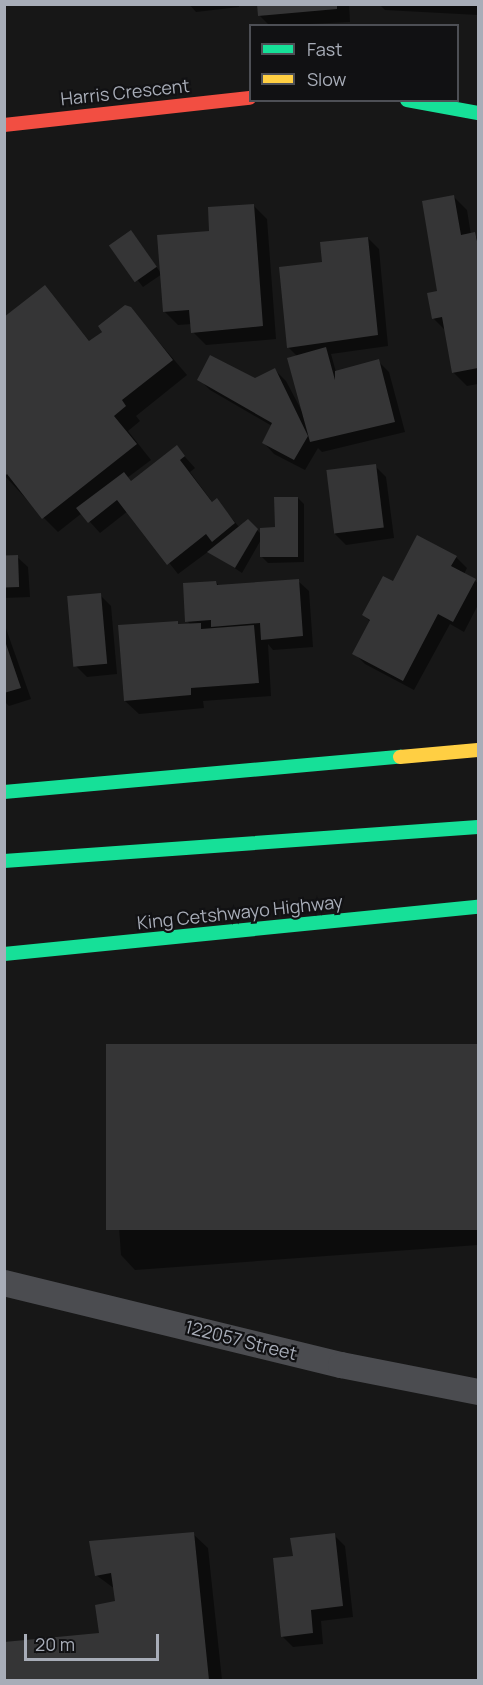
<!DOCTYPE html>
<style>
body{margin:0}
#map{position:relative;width:483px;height:1685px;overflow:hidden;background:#171717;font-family:Manrope,sans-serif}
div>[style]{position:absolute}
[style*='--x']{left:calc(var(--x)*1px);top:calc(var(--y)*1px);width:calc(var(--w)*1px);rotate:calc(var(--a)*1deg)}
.shadow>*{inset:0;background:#0007}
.building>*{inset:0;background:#353536;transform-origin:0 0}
.lane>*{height:26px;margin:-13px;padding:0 13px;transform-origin:13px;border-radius:13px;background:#4b4c50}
.fast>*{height:14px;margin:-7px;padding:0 7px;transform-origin:7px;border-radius:7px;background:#16e098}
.slow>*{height:14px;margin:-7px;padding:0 7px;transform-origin:7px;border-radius:7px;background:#ffcf43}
.jam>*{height:14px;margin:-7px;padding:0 7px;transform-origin:7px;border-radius:7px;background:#f24e42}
span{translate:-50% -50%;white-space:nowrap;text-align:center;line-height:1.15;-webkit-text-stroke:4.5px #111113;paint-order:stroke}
.street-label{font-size:18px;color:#a8adb8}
.frame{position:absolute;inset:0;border:6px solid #a8adb8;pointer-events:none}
.legend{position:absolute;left:249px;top:24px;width:210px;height:78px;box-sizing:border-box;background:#111113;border:2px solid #4d4f55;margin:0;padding:8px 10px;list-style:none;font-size:18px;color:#a8adb8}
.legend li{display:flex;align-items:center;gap:12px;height:30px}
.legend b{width:30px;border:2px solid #4d4f55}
.scale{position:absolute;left:24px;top:1634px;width:135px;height:27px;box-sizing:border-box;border:3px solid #a8adb8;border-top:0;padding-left:8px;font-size:18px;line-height:21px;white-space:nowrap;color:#a8adb8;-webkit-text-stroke:4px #111113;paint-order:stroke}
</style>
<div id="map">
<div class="shadow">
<i style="clip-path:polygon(189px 4px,239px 4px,239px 7px,196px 12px)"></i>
<i style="clip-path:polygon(259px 4px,349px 4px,350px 22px,270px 26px,260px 16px)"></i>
<i style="clip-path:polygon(379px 4px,478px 4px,478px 15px,385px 10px)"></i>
<i style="clip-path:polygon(453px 196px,467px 210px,471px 235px,478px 238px,478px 384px,467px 386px,453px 372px,446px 331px,433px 318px)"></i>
<i style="clip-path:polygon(254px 206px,267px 219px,276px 339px,206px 345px,193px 332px,192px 324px,178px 325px,165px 312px,162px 274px,143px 287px,111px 246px,130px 232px,161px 273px,211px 232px)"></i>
<i style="clip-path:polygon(368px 238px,379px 249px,388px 346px,331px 354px,336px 372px,378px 361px,389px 372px,405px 432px,322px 452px,318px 448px,305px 470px,274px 454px,264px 443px,272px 426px,210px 390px,199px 379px,255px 380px,275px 370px,286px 381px,305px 417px,298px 357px,289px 348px,281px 268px,324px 264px)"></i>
<i style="clip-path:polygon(44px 287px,90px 342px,130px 308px,187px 375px,136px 416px,140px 421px,128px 431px,151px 460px,127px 478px,132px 482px,176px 447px,195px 468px,190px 472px,213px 503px,216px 500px,240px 528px,248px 521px,262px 535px,276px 529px,298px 498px,304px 504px,304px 562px,268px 563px,262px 557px,262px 538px,242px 573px,209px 551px,178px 574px,128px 511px,100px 533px,82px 513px,58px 532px,44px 518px,4px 475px)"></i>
<i style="clip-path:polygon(375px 466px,386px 477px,394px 538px,346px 545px,335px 534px)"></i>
<i style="clip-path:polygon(4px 557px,17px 557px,28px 567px,30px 597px,4px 598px)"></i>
<i style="clip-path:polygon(456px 557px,467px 568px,464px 574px,478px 583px,478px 605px,464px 632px,450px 624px,414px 690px,365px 664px,354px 653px,371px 622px,363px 615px,393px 583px)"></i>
<i style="clip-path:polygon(298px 581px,309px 591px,313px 647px,273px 650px,268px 644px,271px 696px,203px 701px,204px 708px,139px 714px,125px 701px,190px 624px,187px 621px,216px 582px,220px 587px)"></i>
<i style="clip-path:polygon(100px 595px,111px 606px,117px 674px,87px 677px,76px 666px)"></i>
<i style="clip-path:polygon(4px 623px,31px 699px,9px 706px,4px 701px)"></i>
<i style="clip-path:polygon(478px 1046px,478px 1245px,135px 1270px,121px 1255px,108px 1072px)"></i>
<i style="clip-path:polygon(193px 1534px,208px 1548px,222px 1680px,4px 1680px,4px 1644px,101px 1634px,116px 1602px,115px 1589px,96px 1575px)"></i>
<i style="clip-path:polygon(334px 1535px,345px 1546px,353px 1617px,321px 1621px,323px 1644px,293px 1647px,282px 1636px,294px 1557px)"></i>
</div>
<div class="building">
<i style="clip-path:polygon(257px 4px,337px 4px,337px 9px,258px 16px)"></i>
<i style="clip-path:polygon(454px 195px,461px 235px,475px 232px,478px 246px,478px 368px,452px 373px,442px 317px,432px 319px,427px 293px,437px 291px,422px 201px)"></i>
<i style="clip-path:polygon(254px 204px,263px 326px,191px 333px,189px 310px,163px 312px,157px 235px,209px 231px,208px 207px)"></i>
<i style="left:131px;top:230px;width:45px;height:27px;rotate:55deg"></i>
<i style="clip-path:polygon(368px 237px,378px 335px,287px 348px,279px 267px,322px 262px,320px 242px)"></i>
<i style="clip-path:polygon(45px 285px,89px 341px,102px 332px,98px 326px,125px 305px,131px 307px,173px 360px,122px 400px,126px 406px,114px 416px,137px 444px,42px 519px,7px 474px,4px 477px,4px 317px)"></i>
<i style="clip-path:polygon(326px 347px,335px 380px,335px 371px,379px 359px,395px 422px,310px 442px,287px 358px)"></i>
<i style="clip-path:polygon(210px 355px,255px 378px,275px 368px,308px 436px,294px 460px,262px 443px,272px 423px,197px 380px)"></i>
<i style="clip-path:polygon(177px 445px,185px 456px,180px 460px,212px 502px,217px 498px,235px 523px,212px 542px,206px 534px,167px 565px,117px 500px,88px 523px,76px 508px,124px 472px,131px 481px)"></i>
<i style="left:376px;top:464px;width:64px;height:50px;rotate:83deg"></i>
<i style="clip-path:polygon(274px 497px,298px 497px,298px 557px,260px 557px,260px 528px,275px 527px)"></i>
<i style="clip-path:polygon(248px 519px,258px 529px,235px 568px,207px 552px)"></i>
<i style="clip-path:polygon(417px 535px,457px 556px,451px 566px,476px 579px,453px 622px,438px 614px,403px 681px,352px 654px,370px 620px,362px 615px,383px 576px,393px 581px)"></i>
<i style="left:18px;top:555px;width:32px;height:14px;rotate:88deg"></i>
<i style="clip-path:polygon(299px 579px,303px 636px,261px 640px,260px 623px,211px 627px,211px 620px,185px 622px,183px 583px,216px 581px,217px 585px)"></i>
<i style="left:101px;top:593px;width:71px;height:34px;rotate:85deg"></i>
<i style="clip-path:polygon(178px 621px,178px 624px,201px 623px,201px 629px,254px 625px,259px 683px,191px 688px,191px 695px,124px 701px,118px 625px)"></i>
<i style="clip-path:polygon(5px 641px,21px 688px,4px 693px,4px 642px)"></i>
<i style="left:478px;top:1044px;width:186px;height:372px;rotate:90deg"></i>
<i style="clip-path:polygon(194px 1532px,209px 1680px,4px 1680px,4px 1642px,99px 1633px,95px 1605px,115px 1601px,111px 1573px,95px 1576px,89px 1541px)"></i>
<i style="clip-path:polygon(335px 1533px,343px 1606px,311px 1610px,313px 1633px,281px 1637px,273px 1558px,293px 1556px,290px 1538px)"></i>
</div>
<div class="lane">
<i style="--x:4;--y:1283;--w:347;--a:13.7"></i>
<i style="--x:341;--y:1365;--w:140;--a:11.1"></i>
</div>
<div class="fast">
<i style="--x:407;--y:100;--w:72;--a:10.4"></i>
<i style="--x:4;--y:792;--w:398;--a:-5.1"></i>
<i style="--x:4;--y:861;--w:475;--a:-4.1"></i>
<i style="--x:4;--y:954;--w:476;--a:-5.7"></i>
</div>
<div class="slow">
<i style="--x:400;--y:757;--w:78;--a:-5.1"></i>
</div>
<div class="jam">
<i style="--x:4;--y:125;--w:247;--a:-6.3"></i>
</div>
<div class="street-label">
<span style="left:125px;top:92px;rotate:-6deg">Harris Crescent</span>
<span style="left:240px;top:912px;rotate:-6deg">King Cetshwayo Highway</span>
<span style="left:241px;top:1340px;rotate:14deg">122057 Street</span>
</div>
<div class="frame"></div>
<ul class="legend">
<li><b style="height:8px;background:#16e098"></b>Fast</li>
<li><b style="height:8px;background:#ffcf43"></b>Slow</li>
</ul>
<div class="scale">20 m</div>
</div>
